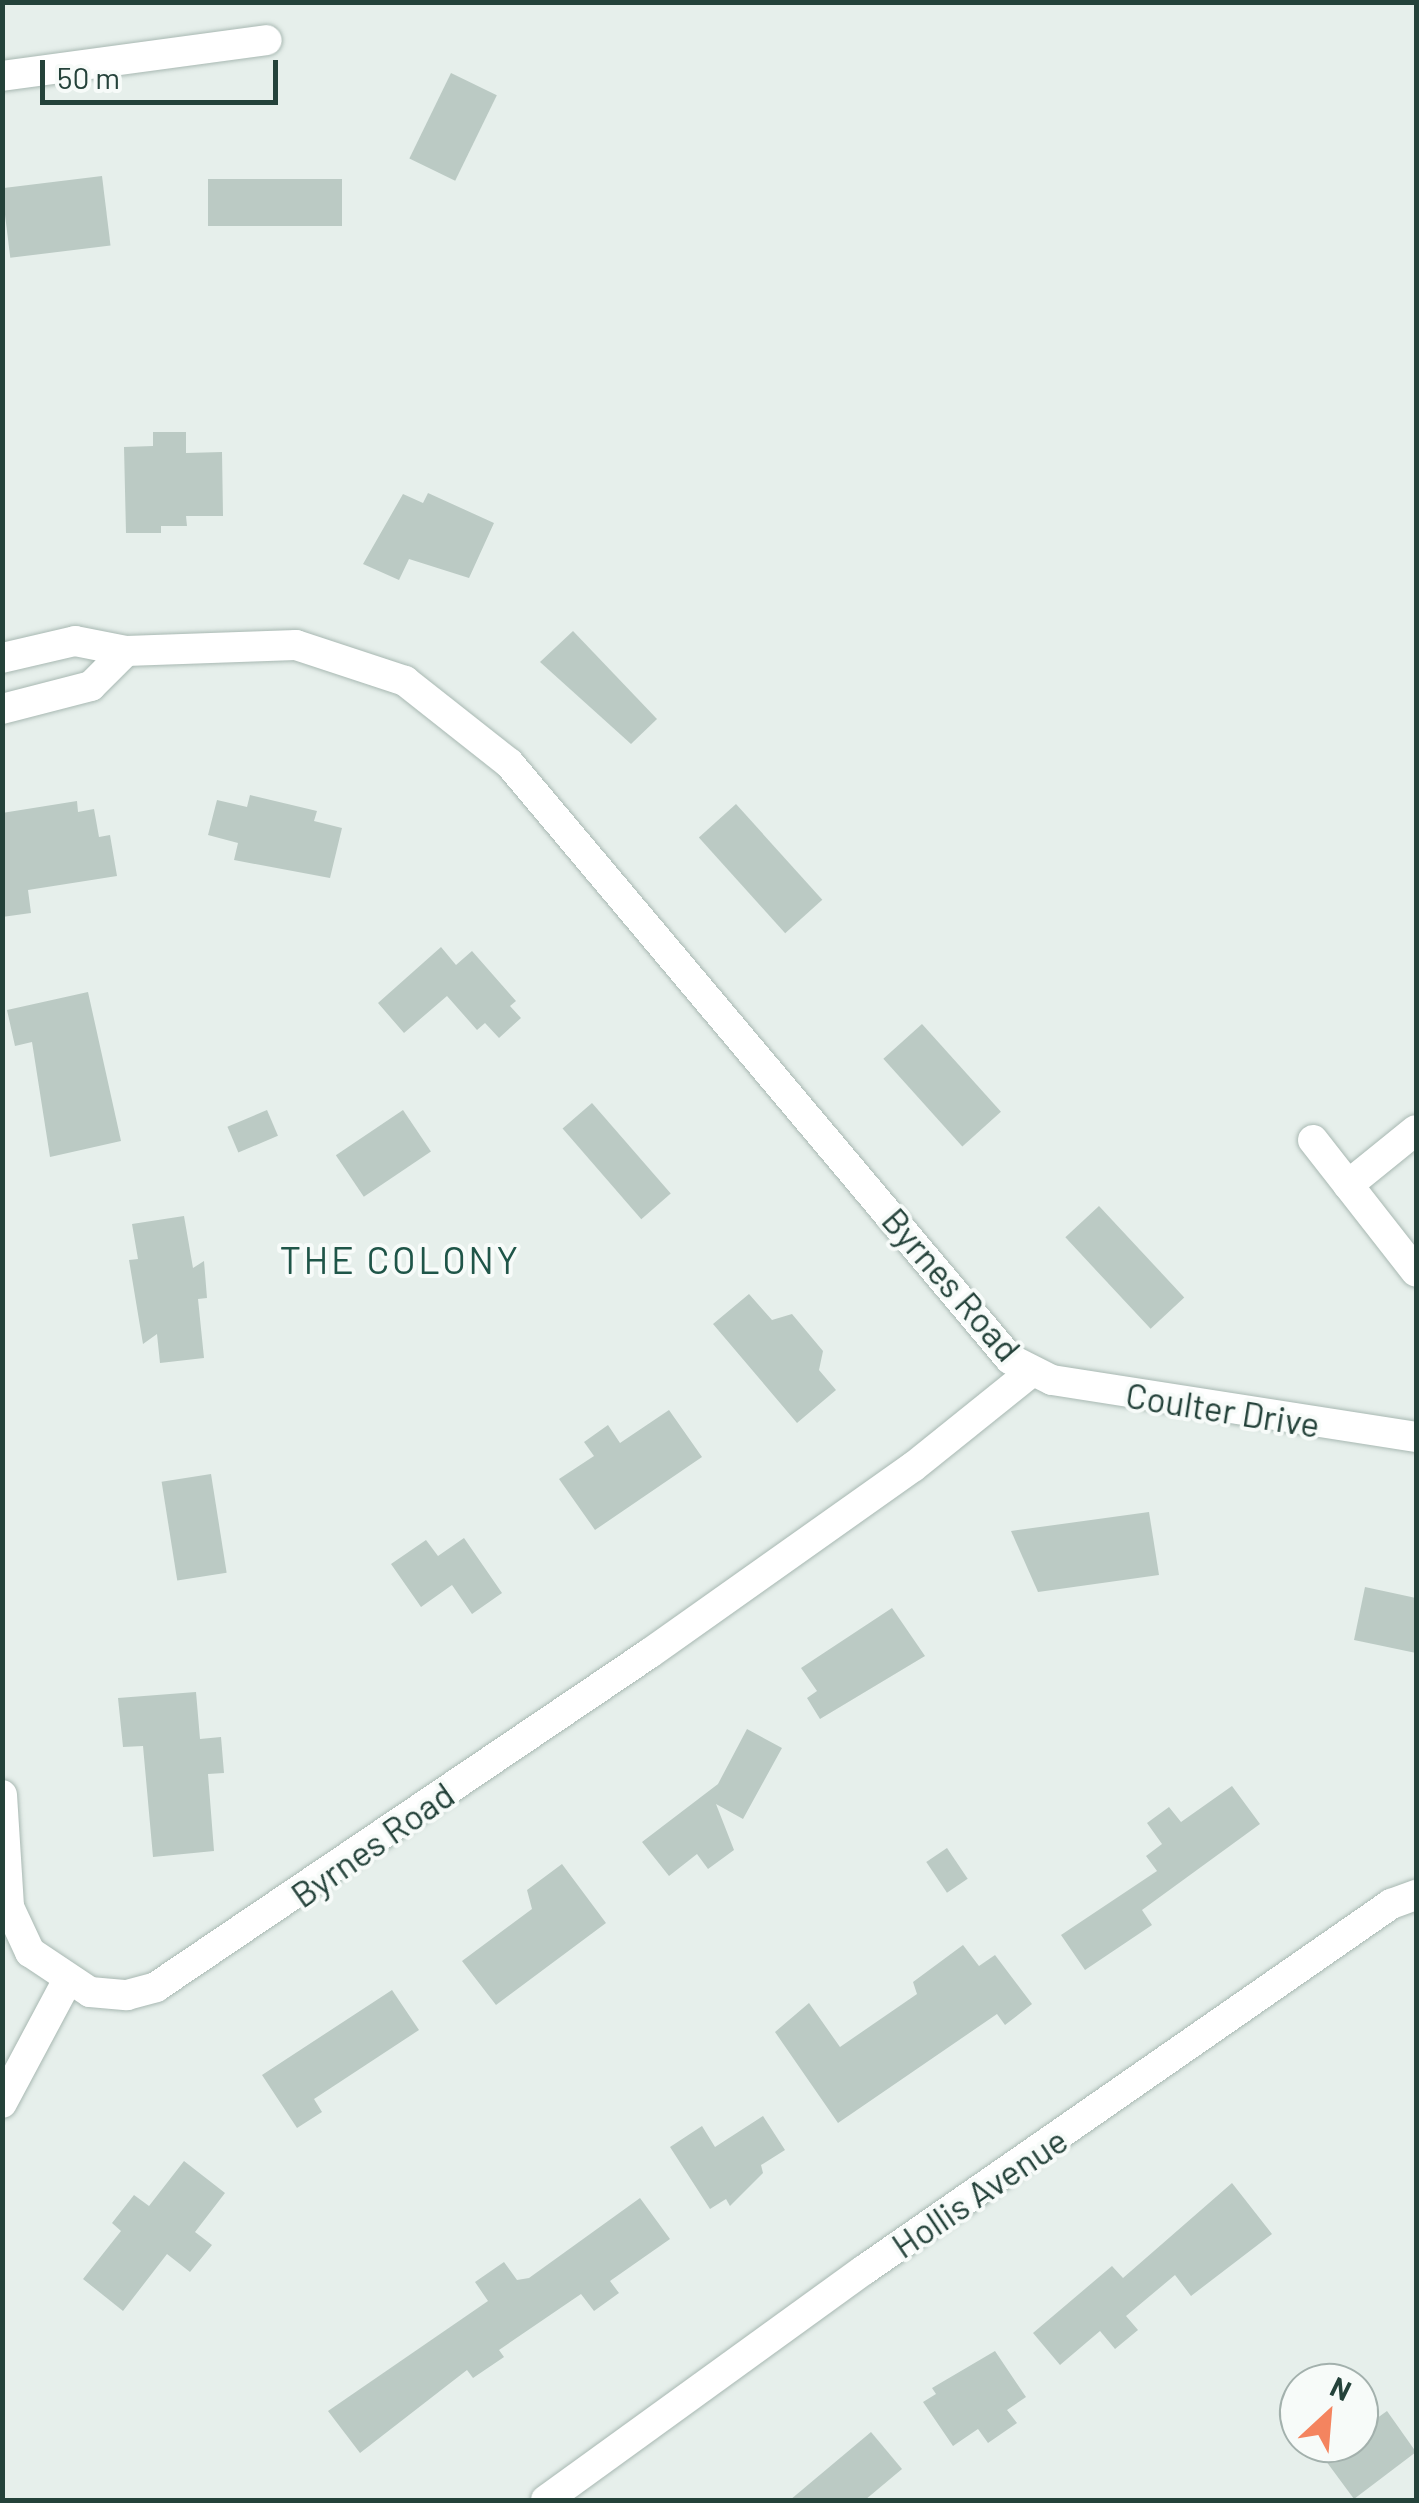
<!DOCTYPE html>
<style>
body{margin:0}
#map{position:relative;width:1419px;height:2503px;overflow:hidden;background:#e6efeb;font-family:Barlow,sans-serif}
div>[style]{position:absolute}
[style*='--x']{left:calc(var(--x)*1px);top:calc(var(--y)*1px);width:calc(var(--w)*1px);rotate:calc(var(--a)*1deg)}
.building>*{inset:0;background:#bbcac4;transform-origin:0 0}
.roads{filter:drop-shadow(0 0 2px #a8b8b2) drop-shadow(0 0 2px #a8b8b2)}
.street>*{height:30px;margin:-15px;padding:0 15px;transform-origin:15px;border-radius:15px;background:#fff}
span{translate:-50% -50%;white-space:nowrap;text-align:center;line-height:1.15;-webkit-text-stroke:8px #f7fbf9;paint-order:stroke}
.street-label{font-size:35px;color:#24423a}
.neighbourhood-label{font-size:38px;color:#1f5548;letter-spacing:2.5px}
.frame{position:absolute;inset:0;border:5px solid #24423a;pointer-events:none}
.north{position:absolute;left:1279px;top:2363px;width:100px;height:100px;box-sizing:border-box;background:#f7fbf9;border:2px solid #a3b1ad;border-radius:50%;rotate:26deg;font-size:28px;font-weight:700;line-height:40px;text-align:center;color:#24423a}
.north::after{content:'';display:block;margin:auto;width:35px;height:45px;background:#f4845f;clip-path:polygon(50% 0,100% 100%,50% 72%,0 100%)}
.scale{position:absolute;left:40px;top:60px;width:238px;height:45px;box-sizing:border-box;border:5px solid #24423a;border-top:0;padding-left:12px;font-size:30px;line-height:35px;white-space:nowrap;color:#24423a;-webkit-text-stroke:8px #f7fbf9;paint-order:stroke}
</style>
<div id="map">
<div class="building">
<i style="left:451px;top:73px;width:51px;height:95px;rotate:26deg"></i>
<i style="left:102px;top:176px;width:70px;height:101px;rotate:83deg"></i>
<i style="left:342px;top:179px;width:47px;height:134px;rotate:90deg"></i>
<i style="clip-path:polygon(153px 432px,186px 432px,186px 453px,222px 452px,223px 516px,186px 516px,187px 526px,161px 526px,161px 533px,126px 533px,124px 447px,153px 446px)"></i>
<i style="clip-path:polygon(428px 493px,494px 523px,469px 578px,409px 559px,399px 580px,363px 564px,403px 494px,423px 503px)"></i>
<i style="clip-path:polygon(573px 631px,657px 719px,631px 744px,540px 662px)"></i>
<i style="clip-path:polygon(250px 795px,317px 811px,314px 821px,342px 828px,330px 878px,234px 860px,238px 843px,208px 835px,217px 800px,247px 807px)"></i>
<i style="clip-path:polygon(77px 801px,78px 812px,94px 809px,99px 837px,110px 835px,117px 876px,28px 890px,31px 913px,2px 917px,2px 813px)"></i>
<i style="left:736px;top:804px;width:129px;height:50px;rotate:48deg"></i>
<i style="clip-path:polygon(441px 947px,456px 965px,472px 951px,516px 1001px,510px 1006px,521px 1018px,499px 1038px,485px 1023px,477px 1030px,447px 996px,404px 1033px,378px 1003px)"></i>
<i style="clip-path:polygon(88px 992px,121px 1141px,50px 1157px,32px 1042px,15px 1046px,7px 1010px)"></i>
<i style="left:922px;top:1024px;width:118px;height:52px;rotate:48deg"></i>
<i style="left:592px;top:1103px;width:120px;height:39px;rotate:49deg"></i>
<i style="left:267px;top:1110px;width:28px;height:43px;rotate:67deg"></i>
<i style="left:403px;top:1110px;width:50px;height:81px;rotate:56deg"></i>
<i style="left:1099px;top:1206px;width:125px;height:46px;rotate:47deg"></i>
<i style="clip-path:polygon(184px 1216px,193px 1268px,204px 1261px,207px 1298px,198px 1299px,204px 1358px,160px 1363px,157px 1334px,143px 1344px,129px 1260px,138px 1259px,132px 1224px)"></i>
<i style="clip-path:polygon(749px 1294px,772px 1320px,792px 1314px,823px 1351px,819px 1370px,836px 1390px,797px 1423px,713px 1324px)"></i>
<i style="clip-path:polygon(669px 1410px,702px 1457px,595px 1530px,559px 1479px,594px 1456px,584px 1442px,608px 1425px,620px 1443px)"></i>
<i style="left:211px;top:1474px;width:100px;height:50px;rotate:81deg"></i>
<i style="clip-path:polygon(1149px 1512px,1159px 1575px,1038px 1592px,1011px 1531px)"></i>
<i style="clip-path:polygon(464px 1538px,502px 1593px,472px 1614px,452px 1585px,421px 1607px,391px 1564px,426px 1540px,438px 1556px)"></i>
<i style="clip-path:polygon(1365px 1587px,1416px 1598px,1416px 1653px,1354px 1640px)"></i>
<i style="clip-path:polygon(892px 1608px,925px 1656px,820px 1719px,807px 1698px,817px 1691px,801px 1668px)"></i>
<i style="clip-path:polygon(196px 1692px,200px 1739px,221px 1737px,224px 1773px,208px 1774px,214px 1851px,153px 1857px,143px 1746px,123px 1747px,118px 1698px)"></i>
<i style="clip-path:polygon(747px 1729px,782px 1748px,743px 1819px,716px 1804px,734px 1850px,708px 1869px,697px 1854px,669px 1876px,642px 1842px,718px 1784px)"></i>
<i style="clip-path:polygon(1232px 1786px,1260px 1824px,1142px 1910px,1152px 1925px,1085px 1970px,1061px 1935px,1157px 1871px,1146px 1856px,1162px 1844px,1147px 1823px,1169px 1807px,1181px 1822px)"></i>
<i style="left:947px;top:1848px;width:37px;height:25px;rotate:56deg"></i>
<i style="clip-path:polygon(562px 1864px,606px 1923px,496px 2005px,462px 1961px,532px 1909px,527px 1890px)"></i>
<i style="clip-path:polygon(963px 1945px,979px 1966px,995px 1955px,1032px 2004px,1005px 2025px,997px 2014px,838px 2123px,775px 2032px,809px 2003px,840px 2047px,917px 1994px,913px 1982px)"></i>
<i style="clip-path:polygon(392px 1990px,419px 2030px,314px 2099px,322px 2112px,297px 2128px,262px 2075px)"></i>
<i style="clip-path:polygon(763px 2116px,785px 2150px,761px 2165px,763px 2173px,730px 2206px,726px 2199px,710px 2209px,670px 2147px,702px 2126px,715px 2147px)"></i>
<i style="clip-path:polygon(184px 2161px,225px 2193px,195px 2232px,212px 2245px,190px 2272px,167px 2254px,123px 2311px,83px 2279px,121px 2231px,112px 2223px,134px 2195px,149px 2206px)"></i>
<i style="clip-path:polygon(1232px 2183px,1272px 2234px,1191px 2296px,1175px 2275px,1126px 2316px,1138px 2330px,1115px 2349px,1100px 2331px,1060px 2365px,1033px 2333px,1112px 2266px,1123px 2278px)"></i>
<i style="clip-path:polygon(640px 2198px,670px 2239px,610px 2281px,619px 2293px,594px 2311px,581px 2294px,499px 2350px,504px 2357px,473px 2378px,467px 2370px,360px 2453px,328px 2411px,488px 2301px,475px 2282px,504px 2262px,517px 2280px,529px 2278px)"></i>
<i style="clip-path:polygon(995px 2351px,1026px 2397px,1007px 2410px,1017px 2423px,988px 2443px,978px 2429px,953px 2446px,923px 2402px,936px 2394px,932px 2388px)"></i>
<i style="clip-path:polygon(1387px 2411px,1416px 2452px,1354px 2499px,1323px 2457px,1343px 2443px,1359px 2443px,1359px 2431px)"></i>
<i style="clip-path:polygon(871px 2432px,902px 2469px,865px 2500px,790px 2500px)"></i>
</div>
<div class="roads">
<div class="street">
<i style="--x:2;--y:76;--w:267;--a:-7.7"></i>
<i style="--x:2;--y:658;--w:75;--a:-13.1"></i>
<i style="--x:75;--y:641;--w:52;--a:11.1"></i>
<i style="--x:126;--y:651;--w:170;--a:-2"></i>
<i style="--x:296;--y:645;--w:115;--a:18.3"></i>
<i style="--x:405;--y:681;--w:132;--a:38.3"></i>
<i style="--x:509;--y:763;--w:779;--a:49.95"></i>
<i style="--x:1010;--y:1359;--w:47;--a:26.6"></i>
<i style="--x:1052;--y:1380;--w:368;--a:8.9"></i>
<i style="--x:2;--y:709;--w:92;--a:-14.5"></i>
<i style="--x:91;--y:686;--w:49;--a:-45"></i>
<i style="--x:1313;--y:1140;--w:167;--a:52"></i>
<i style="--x:1348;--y:1185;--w:87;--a:-39"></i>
<i style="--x:2;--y:1795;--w:112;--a:86.4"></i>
<i style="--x:9;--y:1907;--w:50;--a:65"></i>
<i style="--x:30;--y:1952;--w:72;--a:33.7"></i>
<i style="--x:90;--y:1992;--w:37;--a:5"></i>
<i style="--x:127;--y:1995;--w:30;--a:-15"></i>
<i style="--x:156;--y:1987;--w:596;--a:-34.06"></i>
<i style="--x:650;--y:1653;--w:322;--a:-35.3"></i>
<i style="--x:913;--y:1467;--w:151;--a:-38.8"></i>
<i style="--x:2;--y:2103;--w:136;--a:-61.9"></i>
<i style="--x:546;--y:2500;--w:392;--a:-35.9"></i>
<i style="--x:864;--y:2270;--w:642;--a:-34.78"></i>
<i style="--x:1391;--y:1904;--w:27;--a:-20"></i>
</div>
</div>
<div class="street-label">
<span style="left:952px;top:1284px;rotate:49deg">Byrnes Road</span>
<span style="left:1223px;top:1409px;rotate:9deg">Coulter Drive</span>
<span style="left:372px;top:1844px;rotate:-35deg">Byrnes Road</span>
<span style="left:979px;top:2192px;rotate:-34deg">Hollis Avenue</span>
</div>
<div class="neighbourhood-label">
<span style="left:400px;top:1260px">THE COLONY</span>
</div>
<div class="frame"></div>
<div class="north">N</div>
<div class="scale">50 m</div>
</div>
